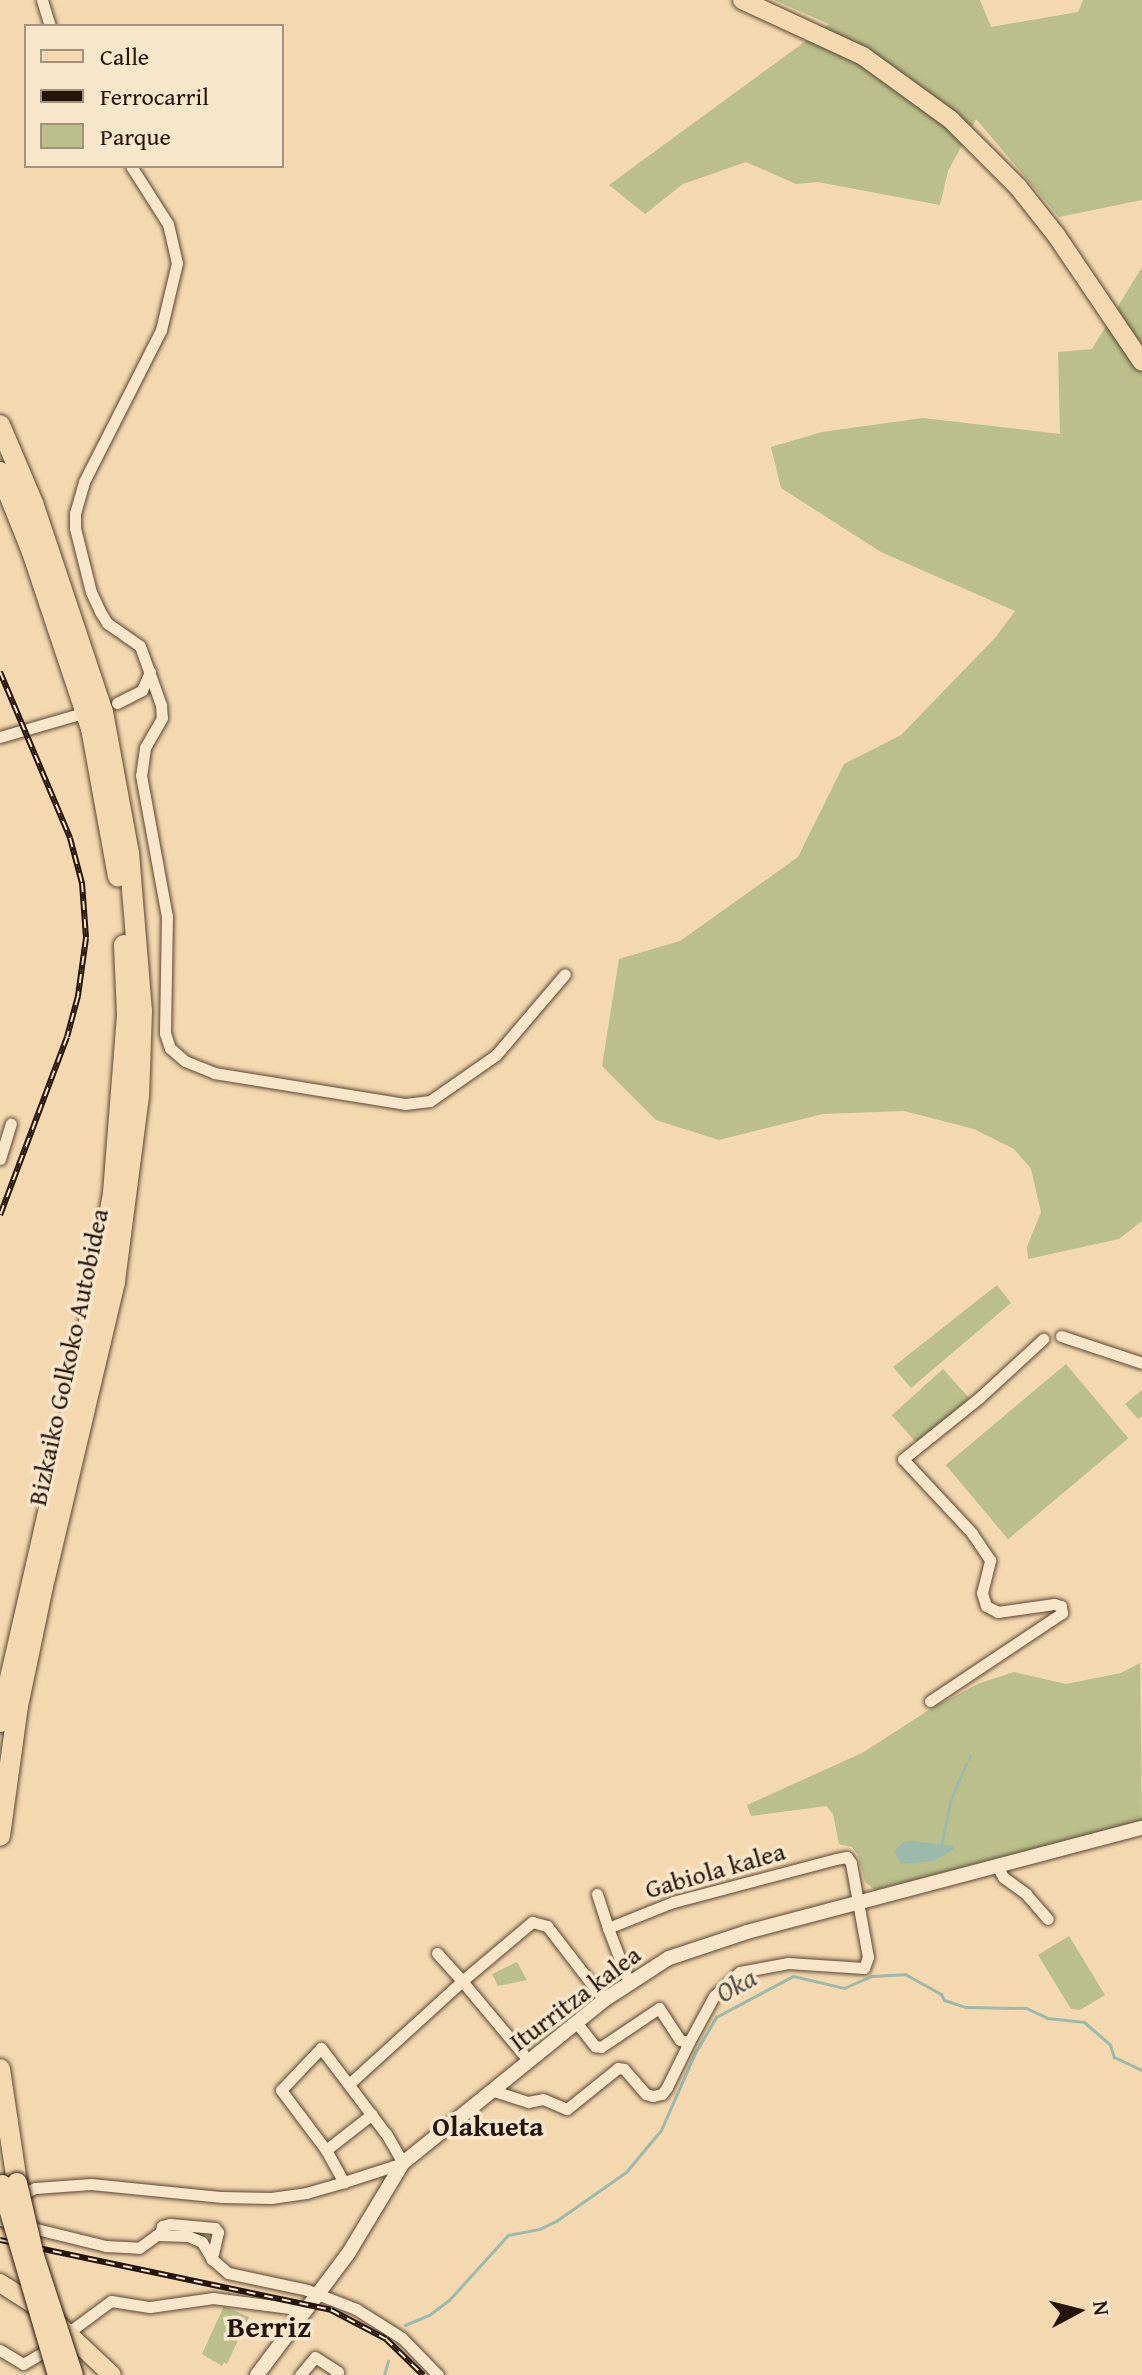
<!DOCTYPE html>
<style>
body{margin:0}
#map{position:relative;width:1142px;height:2375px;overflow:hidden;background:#f4d8af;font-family:"Gentium Book Plus",serif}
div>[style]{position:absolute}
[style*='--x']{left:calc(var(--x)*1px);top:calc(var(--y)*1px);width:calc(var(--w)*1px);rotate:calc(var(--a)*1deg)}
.green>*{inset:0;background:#babf8b;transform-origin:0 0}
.water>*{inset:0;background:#9cbaab}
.stream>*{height:3px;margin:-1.5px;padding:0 1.5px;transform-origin:1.5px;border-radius:1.5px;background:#9cbaab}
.roads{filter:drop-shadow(0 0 2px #584533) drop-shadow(0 0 2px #584533)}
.minor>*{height:11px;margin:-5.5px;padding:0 5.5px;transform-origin:5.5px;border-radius:5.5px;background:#f8e6cb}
.tertiary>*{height:14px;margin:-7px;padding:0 7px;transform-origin:7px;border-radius:7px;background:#f8e6cb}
.primary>*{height:18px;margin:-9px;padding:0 9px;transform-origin:9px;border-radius:9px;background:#f4d8af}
.trunk>*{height:18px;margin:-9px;padding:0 9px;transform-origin:9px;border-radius:9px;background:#f4d8af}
.motorway>*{height:20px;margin:-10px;padding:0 10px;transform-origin:10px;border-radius:10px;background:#f4d8af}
.rail>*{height:6px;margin-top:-3px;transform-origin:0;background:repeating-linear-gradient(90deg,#f8e6cb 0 9px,#24140a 0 18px);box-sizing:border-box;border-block:2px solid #24140a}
.bridges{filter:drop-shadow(0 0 2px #24140a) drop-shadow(0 0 2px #24140a)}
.motorway-bridge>*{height:20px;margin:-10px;padding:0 10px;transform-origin:10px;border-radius:10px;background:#f4d8af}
span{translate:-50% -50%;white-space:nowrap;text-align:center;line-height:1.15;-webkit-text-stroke:7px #f8e6cb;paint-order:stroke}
.street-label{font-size:26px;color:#24140a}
.water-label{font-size:28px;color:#4e4e42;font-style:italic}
.neighbourhood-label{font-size:28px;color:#24140a;font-weight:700}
.quarter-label{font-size:30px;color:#24140a;font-weight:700}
.legend{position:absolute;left:24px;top:24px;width:260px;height:144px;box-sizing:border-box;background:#f8e6cb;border:2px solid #a3927e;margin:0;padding:10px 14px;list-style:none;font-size:24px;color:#24140a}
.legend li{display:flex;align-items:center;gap:16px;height:40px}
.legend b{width:40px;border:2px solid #a3927e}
.north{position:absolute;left:1038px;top:2271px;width:80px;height:80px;-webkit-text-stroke:6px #f8e6cb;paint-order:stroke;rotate:83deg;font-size:22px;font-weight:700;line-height:32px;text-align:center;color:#24140a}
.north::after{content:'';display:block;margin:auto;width:28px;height:36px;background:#24140a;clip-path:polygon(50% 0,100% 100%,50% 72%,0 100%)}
</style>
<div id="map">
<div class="green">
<i style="clip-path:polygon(774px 0,980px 0,991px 27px,1078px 12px,1083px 0,1142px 0,1142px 200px,1059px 217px,976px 119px,948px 171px,940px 205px,818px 182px,796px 184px,746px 162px,683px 184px,645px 214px,609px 185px,829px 24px)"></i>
<i style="clip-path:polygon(1142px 267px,1142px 1221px,1119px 1239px,1028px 1259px,1027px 1247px,1041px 1212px,1031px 1169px,1014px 1149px,974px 1129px,904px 1111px,823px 1114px,719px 1140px,656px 1120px,602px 1066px,619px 959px,680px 941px,798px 857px,844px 764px,901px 735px,995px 638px,1015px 611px,881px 552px,781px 488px,771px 447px,822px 432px,923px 418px,1060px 434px,1058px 352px,1092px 349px)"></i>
<i style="clip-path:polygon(997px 1285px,1011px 1303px,911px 1388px,893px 1367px)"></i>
<i style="left:1066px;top:1364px;width:97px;height:157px;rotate:50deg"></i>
<i style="left:943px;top:1369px;width:39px;height:69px;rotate:48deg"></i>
<i style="clip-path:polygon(1142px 1390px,1142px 1416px,1138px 1419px,1125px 1404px)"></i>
<i style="clip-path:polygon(1140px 1663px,1142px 1822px,875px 1890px,865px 1882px,858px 1855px,852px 1847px,839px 1844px,833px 1814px,826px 1806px,751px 1816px,747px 1805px,862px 1753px,932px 1708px,980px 1683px,1014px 1672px,1066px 1684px,1121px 1673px)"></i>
<i style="clip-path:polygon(1069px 1936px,1105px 1995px,1080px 2010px,1071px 2009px,1038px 1955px)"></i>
<i style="clip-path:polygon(517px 1962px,527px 1980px,498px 1986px,492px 1974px)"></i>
<i style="clip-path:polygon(224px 2306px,249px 2317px,227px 2364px,224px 2362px,222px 2366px,202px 2354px)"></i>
</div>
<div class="water">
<i style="clip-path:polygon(912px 1841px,953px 1846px,954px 1849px,934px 1861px,901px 1864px,894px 1851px,903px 1842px)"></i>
</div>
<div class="stream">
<i style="--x:969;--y:1759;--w:3;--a:-72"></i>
<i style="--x:941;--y:1846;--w:49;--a:-78.2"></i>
<i style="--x:951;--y:1798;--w:37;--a:-66"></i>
<i style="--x:405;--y:2325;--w:26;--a:-23"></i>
<i style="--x:429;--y:2315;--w:25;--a:-37"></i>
<i style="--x:449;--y:2300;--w:88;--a:-47.8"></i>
<i style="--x:508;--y:2235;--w:32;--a:-11"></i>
<i style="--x:539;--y:2229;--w:19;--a:-25"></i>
<i style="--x:556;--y:2221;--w:85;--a:-35"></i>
<i style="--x:626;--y:2172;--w:55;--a:-50.2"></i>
<i style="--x:661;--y:2130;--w:84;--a:-66.2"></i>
<i style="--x:695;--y:2053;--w:42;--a:-59.7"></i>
<i style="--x:716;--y:2017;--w:87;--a:-28"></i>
<i style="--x:793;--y:1976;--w:52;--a:13.2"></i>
<i style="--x:844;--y:1988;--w:30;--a:-24"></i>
<i style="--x:871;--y:1976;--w:34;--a:-3"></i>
<i style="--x:905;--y:1974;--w:41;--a:29.1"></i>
<i style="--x:941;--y:1994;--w:7;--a:63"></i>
<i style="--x:944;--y:2000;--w:23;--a:18"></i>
<i style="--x:966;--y:2007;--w:60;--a:1"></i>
<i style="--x:1026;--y:2008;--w:23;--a:25"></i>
<i style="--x:1047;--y:2018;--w:37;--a:6"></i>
<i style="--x:1084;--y:2022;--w:35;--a:41"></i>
<i style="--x:1110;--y:2045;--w:13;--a:72"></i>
<i style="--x:1114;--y:2057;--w:31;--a:25"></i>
<i style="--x:384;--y:2375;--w:15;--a:-74"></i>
</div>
<div class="roads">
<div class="minor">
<i style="--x:42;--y:0;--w:27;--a:73"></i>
<i style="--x:131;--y:166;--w:69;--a:57.5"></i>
<i style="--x:168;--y:224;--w:40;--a:77"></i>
<i style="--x:177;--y:263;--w:69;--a:103.4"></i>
<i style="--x:161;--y:330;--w:170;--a:116.9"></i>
<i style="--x:84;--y:482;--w:32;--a:106"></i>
<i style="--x:75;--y:513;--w:15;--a:90"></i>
<i style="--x:75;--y:528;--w:66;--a:76"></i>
<i style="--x:91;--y:592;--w:23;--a:65"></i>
<i style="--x:101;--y:613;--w:12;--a:59"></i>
<i style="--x:107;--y:623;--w:40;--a:34.9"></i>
<i style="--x:140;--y:646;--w:63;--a:70.4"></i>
<i style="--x:161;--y:705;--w:13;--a:86"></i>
<i style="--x:162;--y:718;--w:34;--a:120"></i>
<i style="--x:145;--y:748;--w:27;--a:98"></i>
<i style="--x:141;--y:775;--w:143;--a:79.6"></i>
<i style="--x:167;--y:916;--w:117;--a:91"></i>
<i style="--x:165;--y:1033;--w:16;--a:72"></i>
<i style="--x:170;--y:1048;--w:20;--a:41"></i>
<i style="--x:185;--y:1061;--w:31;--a:22"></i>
<i style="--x:214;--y:1073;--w:193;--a:9.2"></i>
<i style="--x:405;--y:1104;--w:25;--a:-7"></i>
<i style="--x:430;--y:1101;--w:80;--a:-34.9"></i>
<i style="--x:496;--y:1055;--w:106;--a:-49.6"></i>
<i style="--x:117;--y:703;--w:28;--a:-27"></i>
<i style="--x:142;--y:690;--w:20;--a:-66"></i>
<i style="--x:0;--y:737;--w:79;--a:-16.1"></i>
<i style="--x:0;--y:1159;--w:37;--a:-73"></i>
<i style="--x:1061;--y:1336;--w:85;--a:18.4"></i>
<i style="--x:930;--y:1701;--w:159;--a:-33.7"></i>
<i style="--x:1062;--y:1613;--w:7;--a:-98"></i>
<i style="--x:1061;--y:1606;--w:7;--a:-164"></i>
<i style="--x:1054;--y:1604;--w:57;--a:171.9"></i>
<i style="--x:998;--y:1612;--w:13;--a:-153"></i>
<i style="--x:986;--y:1606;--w:14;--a:-107"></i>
<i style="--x:982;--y:1593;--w:34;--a:-76"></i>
<i style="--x:990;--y:1560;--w:32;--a:-124"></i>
<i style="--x:972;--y:1533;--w:101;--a:-133"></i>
<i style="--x:903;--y:1459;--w:99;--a:-38.8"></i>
<i style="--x:980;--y:1397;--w:86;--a:-42.6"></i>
<i style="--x:997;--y:1866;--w:13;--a:61"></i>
<i style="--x:1003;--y:1877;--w:29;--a:36"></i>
<i style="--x:1026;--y:1894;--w:33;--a:49"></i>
<i style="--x:597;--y:1894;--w:36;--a:72"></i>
<i style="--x:437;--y:1953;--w:38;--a:48"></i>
<i style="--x:462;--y:1981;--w:92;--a:-40.1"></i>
<i style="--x:532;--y:1922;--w:16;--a:15"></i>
<i style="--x:547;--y:1926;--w:93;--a:52.4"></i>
<i style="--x:576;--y:2022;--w:31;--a:52"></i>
<i style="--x:595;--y:2046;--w:6;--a:9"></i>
<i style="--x:601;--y:2047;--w:70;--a:-33.9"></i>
<i style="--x:659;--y:2008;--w:38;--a:57"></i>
<i style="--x:680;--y:2040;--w:9;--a:13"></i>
<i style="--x:689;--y:2042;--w:52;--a:-61.5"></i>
<i style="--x:714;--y:1996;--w:35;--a:-43"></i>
<i style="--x:740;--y:1972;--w:49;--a:-10.6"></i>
<i style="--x:788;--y:1963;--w:76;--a:3.8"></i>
<i style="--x:864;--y:1968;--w:12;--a:-70"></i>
<i style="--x:868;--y:1957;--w:96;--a:-100.3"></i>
<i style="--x:851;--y:1863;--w:7;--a:-124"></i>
<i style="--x:847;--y:1857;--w:11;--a:170"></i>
<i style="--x:836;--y:1859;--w:169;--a:165.2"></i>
<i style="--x:673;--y:1902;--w:70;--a:158.2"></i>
<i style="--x:608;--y:1928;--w:59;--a:69.1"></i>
<i style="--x:349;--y:2084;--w:153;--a:-42.3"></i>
<i style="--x:462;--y:1981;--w:104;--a:50.1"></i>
<i style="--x:494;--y:2091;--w:36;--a:18"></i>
<i style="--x:528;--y:2102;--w:15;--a:-11"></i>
<i style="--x:543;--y:2099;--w:26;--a:23"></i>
<i style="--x:567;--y:2109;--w:65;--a:-38.8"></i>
<i style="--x:618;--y:2068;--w:6;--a:9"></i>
<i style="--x:624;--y:2069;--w:33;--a:49"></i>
<i style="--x:646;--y:2094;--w:7;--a:16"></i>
<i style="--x:653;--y:2096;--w:9;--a:-13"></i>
<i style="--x:662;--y:2094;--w:9;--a:-54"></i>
<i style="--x:667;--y:2087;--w:50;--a:-63.9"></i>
<i style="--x:326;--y:2150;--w:58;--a:-38"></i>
<i style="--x:15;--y:2197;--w:22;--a:-24"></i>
<i style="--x:35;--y:2188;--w:56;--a:-4.1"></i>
<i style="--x:91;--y:2184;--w:132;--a:5.7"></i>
<i style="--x:222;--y:2197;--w:49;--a:1.2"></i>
<i style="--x:271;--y:2198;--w:35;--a:-8"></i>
<i style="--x:306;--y:2193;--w:40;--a:-16"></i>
<i style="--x:344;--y:2182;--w:62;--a:-17.9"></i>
<i style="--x:403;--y:2163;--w:34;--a:-120"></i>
<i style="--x:386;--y:2134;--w:108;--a:-127.1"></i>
<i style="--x:321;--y:2048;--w:58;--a:133.6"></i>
<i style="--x:281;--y:2090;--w:75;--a:53.1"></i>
<i style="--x:326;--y:2150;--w:37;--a:61"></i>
<i style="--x:0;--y:2220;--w:109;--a:13.8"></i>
<i style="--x:106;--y:2246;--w:33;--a:3"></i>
<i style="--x:139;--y:2248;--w:22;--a:-36"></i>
<i style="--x:157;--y:2235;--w:31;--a:2"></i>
<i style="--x:188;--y:2236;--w:15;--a:23"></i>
<i style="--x:202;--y:2242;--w:20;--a:60"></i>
<i style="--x:212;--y:2259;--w:21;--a:41"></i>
<i style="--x:228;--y:2273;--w:81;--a:12.1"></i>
<i style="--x:307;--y:2290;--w:53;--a:21.2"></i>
<i style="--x:356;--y:2309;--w:54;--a:32.2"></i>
<i style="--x:402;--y:2338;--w:52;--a:45.8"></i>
<i style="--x:160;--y:2234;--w:8;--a:-76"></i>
<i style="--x:162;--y:2226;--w:8;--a:-14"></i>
<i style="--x:170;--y:2224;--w:45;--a:5.1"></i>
<i style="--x:215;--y:2228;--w:5;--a:53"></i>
<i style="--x:218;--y:2232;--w:28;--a:103"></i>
<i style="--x:69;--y:2332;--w:52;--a:-36.4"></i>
<i style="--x:111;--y:2301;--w:39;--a:9"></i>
<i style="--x:150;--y:2307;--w:64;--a:-8.1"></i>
<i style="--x:213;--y:2298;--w:93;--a:7.4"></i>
<i style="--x:0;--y:2350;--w:27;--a:31"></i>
<i style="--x:23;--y:2364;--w:36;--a:-30"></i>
<i style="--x:300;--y:2375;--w:23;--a:-50"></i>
<i style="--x:315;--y:2357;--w:27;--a:33"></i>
<i style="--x:338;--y:2372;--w:4;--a:124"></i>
</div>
<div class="tertiary">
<i style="--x:257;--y:2375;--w:151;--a:-53.1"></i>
<i style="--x:348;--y:2254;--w:106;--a:-58.9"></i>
<i style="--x:403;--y:2163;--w:259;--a:-39"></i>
<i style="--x:604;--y:2000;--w:77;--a:-32.9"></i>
<i style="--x:669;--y:1958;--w:82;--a:-18.4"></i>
<i style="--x:747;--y:1932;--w:408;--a:-14.8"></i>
</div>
<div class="primary">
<i style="--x:742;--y:0;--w:133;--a:24.8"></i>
<i style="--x:863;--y:56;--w:109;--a:36"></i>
<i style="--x:951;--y:120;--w:95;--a:45"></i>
<i style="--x:1018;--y:187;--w:61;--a:51.6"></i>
<i style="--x:1056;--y:235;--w:153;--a:55.9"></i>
</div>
<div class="trunk">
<i style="--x:0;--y:2283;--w:52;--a:32.5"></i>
<i style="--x:44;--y:2311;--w:93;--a:43.3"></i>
</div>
<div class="motorway">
<i style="--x:0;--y:425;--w:85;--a:67.1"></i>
<i style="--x:33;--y:503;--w:220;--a:71.5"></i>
<i style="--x:103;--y:712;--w:143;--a:79.6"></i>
<i style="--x:129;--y:853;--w:159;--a:85.3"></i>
<i style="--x:142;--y:1011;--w:85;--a:92"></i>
<i style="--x:139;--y:1096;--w:188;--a:97.4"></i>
<i style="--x:115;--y:1282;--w:303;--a:103.3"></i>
<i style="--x:45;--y:1577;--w:132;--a:101.8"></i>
<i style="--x:18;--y:1706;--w:131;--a:97.9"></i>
<i style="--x:0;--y:472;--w:86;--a:68.2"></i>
<i style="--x:32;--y:552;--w:186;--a:71.5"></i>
<i style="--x:91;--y:728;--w:151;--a:79.7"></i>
<i style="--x:0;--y:1722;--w:345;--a:-77.1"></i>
<i style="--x:77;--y:1386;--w:196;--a:-79.4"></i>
<i style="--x:113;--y:1193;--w:180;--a:-85.5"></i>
<i style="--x:127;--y:1014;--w:69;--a:-92.5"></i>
<i style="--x:0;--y:2069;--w:115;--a:81.5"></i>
</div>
</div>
<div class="rail">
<i style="--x:0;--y:672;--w:180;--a:67.1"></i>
<i style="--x:70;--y:838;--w:47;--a:75.1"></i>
<i style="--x:82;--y:883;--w:55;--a:85.8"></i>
<i style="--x:86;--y:938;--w:59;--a:97.9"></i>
<i style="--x:78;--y:996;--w:42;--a:105"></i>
<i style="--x:67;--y:1037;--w:190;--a:110.6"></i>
<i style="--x:0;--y:2240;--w:338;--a:11.9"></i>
<i style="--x:331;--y:2310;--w:62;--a:27.8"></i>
<i style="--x:386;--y:2339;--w:52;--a:44.2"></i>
</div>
<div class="bridges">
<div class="motorway-bridge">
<i style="--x:17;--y:2183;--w:75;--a:76.9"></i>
<i style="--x:34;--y:2256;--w:125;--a:71.9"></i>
<i style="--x:2;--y:2185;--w:198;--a:73.6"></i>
</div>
</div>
<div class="street-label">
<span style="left:68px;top:1357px;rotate:-78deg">Bizkaiko Golkoko Autobidea</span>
<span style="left:715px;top:1870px;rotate:-16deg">Gabiola kalea</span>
<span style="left:575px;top:1998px;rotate:-37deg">Iturritza kalea</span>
</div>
<div class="water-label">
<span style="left:736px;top:1985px;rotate:-29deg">Oka</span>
</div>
<div class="neighbourhood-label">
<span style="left:488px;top:2126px">Olakueta</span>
</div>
<div class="quarter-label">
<span style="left:269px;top:2326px">Berriz</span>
</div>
<ul class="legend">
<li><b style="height:10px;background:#f4d8af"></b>Calle</li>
<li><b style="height:10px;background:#24140a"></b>Ferrocarril</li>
<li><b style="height:22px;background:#babf8b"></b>Parque</li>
</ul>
<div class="north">N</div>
</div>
